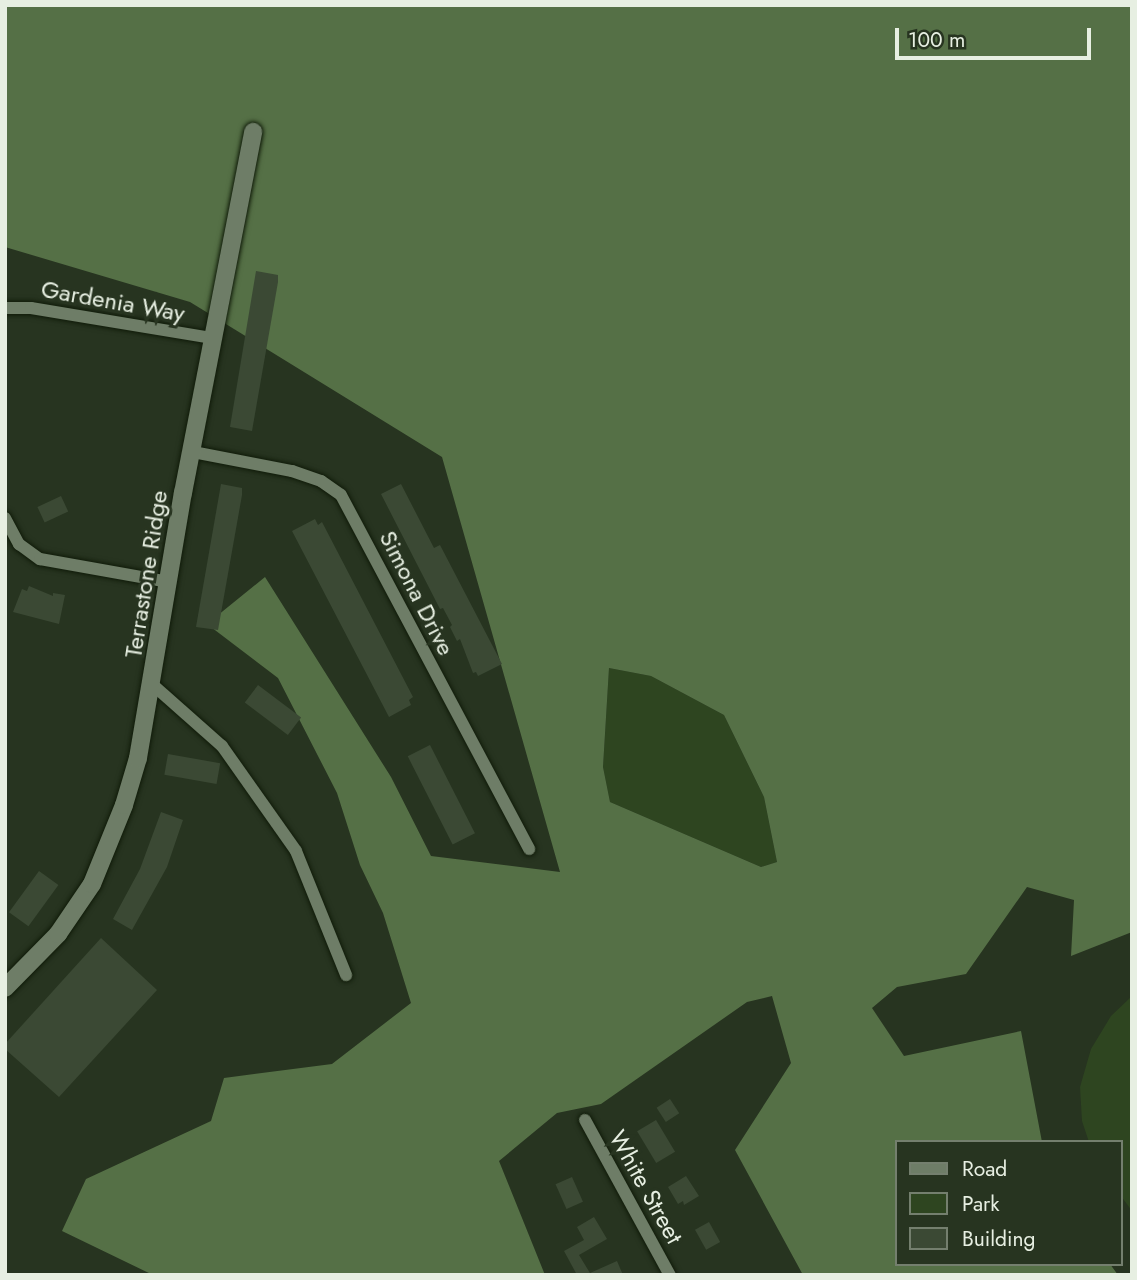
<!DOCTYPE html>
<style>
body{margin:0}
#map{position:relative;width:1137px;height:1280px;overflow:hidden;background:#273420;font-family:Jost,sans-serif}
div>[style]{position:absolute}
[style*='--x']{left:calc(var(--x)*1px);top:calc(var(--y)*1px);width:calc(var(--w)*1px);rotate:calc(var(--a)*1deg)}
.green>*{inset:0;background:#2e4520}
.forest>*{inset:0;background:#557046}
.building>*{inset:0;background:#3b4934;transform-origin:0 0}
.roads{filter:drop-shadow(0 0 2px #101b09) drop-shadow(0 0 2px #101b09)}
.street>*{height:12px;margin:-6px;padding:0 6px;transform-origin:6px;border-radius:6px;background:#6e7d67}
.secondary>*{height:18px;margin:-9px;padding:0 9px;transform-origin:9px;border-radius:9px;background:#6e7d67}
span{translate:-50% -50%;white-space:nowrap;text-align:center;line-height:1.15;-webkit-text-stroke:6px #273420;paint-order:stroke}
.street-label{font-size:24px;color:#e7efe2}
.frame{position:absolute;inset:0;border:7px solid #e7efe2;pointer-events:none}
.legend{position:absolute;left:895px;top:1140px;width:228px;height:126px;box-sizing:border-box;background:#273420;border:2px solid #747f6e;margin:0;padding:9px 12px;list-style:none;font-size:21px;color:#e7efe2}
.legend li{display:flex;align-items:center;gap:14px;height:35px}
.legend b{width:35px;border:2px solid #747f6e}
.scale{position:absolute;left:895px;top:28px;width:196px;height:32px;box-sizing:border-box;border:4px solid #e7efe2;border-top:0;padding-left:9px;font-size:21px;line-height:24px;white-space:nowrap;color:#e7efe2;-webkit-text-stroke:5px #273420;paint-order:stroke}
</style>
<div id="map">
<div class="green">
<i style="clip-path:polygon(609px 668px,651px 676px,724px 715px,764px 797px,777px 862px,761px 867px,610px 802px,603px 767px)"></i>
<i style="clip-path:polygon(1132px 996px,1132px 1211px,1121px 1196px,1121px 1142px,1089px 1142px,1082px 1121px,1080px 1087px,1091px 1049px,1111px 1016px)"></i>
</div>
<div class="forest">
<i style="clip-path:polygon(evenodd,5px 5px,1132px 5px,1132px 932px,1071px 956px,1074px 900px,1027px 887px,966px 974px,897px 987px,872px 1008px,904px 1056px,1021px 1031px,1042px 1142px,897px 1142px,897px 1264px,1110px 1264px,1118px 1275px,803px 1275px,735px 1150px,791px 1063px,772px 996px,747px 1002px,601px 1104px,557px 1113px,499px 1161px,545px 1275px,153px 1275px,62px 1231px,86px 1179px,211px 1121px,224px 1078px,332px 1064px,411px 1003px,383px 913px,360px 865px,337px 793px,278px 678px,207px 624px,265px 577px,391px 777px,431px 856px,560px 872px,442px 457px,190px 302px,5px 247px,5px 5px,609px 668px,651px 676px,724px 715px,764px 797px,777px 862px,761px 867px,610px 802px,603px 767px,609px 668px)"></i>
</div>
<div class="building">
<i style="clip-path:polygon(256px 271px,278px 275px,278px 282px,252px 431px,230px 427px)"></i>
<i style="clip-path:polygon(221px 484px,242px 488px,242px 495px,218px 630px,196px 627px)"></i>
<i style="clip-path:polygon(401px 484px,434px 548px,440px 545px,502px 664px,478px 676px,476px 672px,473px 673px,460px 639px,457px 641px,450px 627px,452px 625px,443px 608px,440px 609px,381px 494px)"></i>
<i style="left:61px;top:496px;width:17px;height:26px;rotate:65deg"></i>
<i style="clip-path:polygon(315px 519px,318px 525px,322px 522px,413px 697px,409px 700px,411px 705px,389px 717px,292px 531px)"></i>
<i style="clip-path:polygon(29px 586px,53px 596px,53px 593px,65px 595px,59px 624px,13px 612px,22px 589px,27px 591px)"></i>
<i style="left:258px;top:685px;width:54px;height:22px;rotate:37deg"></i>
<i style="left:430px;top:745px;width:99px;height:25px;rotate:63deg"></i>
<i style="left:168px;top:754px;width:53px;height:21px;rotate:10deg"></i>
<i style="clip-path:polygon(161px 812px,183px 820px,167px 867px,132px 930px,113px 919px,140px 869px)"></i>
<i style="left:39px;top:871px;width:24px;height:51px;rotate:36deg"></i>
<i style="clip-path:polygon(101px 938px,157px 990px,59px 1097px,5px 1049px,5px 1044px)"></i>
<i style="left:670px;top:1099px;width:17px;height:16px;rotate:57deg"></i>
<i style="left:656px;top:1120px;width:37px;height:22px;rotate:59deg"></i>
<i style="clip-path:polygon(686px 1176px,699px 1196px,684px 1205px,683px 1201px,678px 1204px,668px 1187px)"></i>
<i style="left:572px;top:1177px;width:27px;height:18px;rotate:66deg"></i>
<i style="clip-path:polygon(594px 1217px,607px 1239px,579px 1255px,590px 1273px,617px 1261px,623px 1275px,577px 1275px,564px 1251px,584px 1240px,577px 1227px)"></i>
<i style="left:709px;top:1222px;width:23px;height:16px;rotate:61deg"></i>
</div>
<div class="roads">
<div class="street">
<i style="--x:5;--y:308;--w:26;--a:0"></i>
<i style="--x:31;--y:308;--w:184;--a:9.4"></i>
<i style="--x:193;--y:452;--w:101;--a:10.9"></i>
<i style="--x:292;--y:471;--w:31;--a:19"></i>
<i style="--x:321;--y:481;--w:24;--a:35"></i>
<i style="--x:341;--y:495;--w:401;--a:62"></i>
<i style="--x:5;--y:518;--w:30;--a:62"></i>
<i style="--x:19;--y:544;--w:26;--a:36"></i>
<i style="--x:40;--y:559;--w:131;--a:10.1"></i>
<i style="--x:153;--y:685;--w:92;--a:41.5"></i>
<i style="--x:222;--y:746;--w:128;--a:54.8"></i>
<i style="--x:296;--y:851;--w:134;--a:68"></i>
<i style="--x:585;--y:1120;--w:177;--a:61.3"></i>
</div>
<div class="secondary">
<i style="--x:5;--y:988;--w:76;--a:-45.5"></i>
<i style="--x:58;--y:934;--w:60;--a:-55.8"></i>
<i style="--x:92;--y:884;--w:85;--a:-67.9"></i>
<i style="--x:124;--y:805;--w:49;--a:-73.4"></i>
<i style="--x:138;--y:758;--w:269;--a:-80.4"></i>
<i style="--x:183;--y:493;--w:368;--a:-79"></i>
</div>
</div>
<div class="street-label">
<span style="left:113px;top:301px;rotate:10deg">Gardenia Way</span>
<span style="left:146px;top:574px;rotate:-81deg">Terrastone Ridge</span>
<span style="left:417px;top:593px;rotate:63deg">Simona Drive</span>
<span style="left:646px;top:1187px;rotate:61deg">White Street</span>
</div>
<div class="frame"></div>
<ul class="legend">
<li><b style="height:9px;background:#6e7d67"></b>Road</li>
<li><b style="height:19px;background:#2e4520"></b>Park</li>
<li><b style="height:19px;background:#3b4934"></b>Building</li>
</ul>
<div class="scale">100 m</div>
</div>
